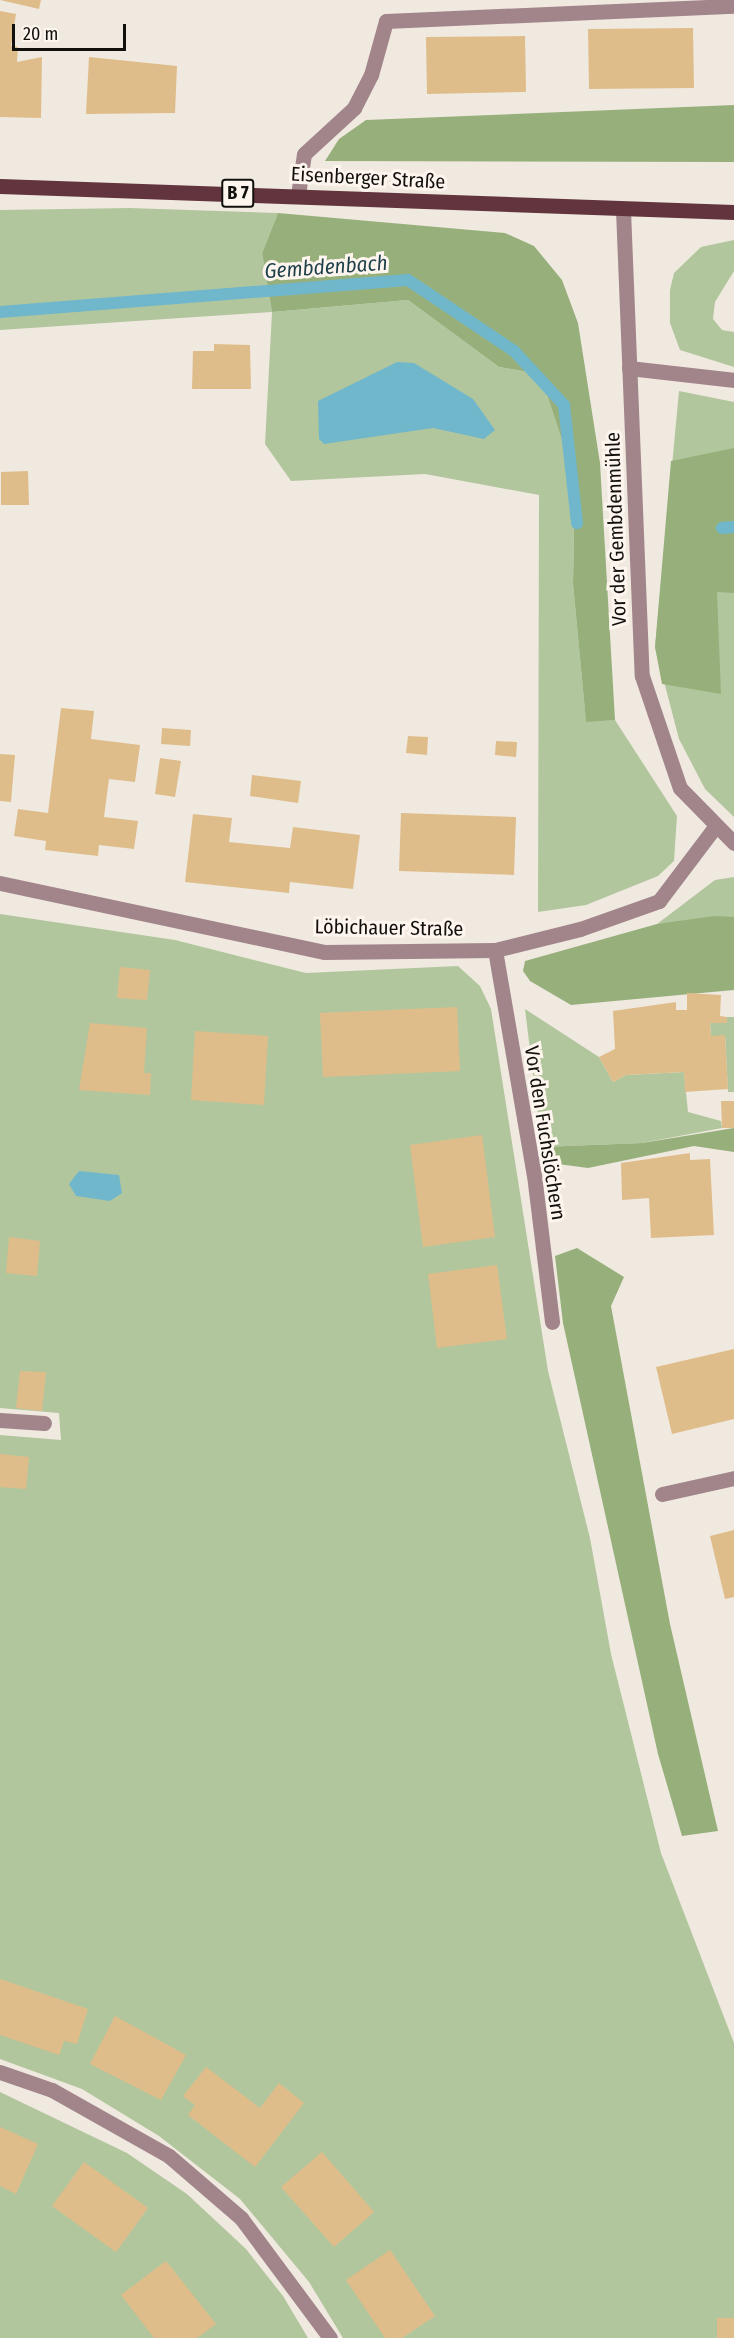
<!DOCTYPE html>
<html>
<head>
<meta charset="utf-8">
<style>
	body { margin:0 }
	#map { position:relative; width:734px; height:2338px; overflow:hidden; background:#f0e9e0; font-family:"Fira Sans Condensed",sans-serif }
	div>[style] { position:absolute }
	.green>* { inset:0; background:#b2c69d }
	.forest>* { inset:0; background:#97b07b }
	.water>* { inset:0; background:#70b7cc }
	.stream>* { height:12px; margin:-6px; padding:0 6px; transform-origin:6px; border-radius:6px; background:#70b7cc }
	.building>* { inset:0; background:#dfbd8a }
	.minor>* { height:15px; margin:-7.5px; padding:0 7.5px; transform-origin:7.5px; border-radius:7.5px; background:#a2858a }
	.primary>* { height:15px; margin:-7.5px; padding:0 7.5px; transform-origin:7.5px; border-radius:7.5px; background:#62343d }
	span { translate:-50% -50%; white-space:nowrap; text-align:center; line-height:1.15; -webkit-text-stroke:6px #fef6ee; paint-order:stroke }
	.shield-label span { padding:2px 4px; background:#fef6ee; border:2px solid; border-radius:4px; -webkit-text-stroke-width:0 }
	.shield-label { font-size:18px; color:#12100d; font-weight:700 }
	.street-label { font-size:20px; color:#12100d }
	.water-label { font-size:21px; color:#1d3f49; font-style:italic }
	.scale { position:absolute; left:12px; top:24px; width:114px; height:27px; box-sizing:border-box; border:3px solid #12100d; border-top:0; padding-left:8px; font-size:18px; line-height:21px; white-space:nowrap; color:#12100d; -webkit-text-stroke:4px #fef6ee; paint-order:stroke }
</style>
</head>
<body>
<div id="map">
	<div class="green">
		<i style="clip-path:polygon(130px 208px,278px 213px,262px 253px,272px 312px,408px 300px,499px 367px,540px 374px,575px 479px,573px 584px,586px 721px,615px 720px,677px 816px,674px 861px,658px 876px,586px 905px,538px 912px,539px 495px,425px 474px,291px 481px,265px 444px,272px 312px,0 330px,0 210px)"></i>
		<i style="clip-path:polygon(734px 240px,734px 271px,715px 302px,713px 319px,722px 330px,734px 332px,734px 367px,680px 350px,670px 323px,670px 290px,674px 273px,701px 247px)"></i>
		<i style="clip-path:polygon(679px 391px,734px 402px,734px 817px,705px 789px,679px 739px,655px 647px)"></i>
		<i style="clip-path:polygon(734px 877px,734px 917px,657px 924px,715px 880px)"></i>
		<i style="clip-path:polygon(0 914px,175px 940px,306px 973px,458px 966px,480px 986px,491px 1009px,548px 1371px,590px 1538px,611px 1654px,661px 1853px,734px 2043px,734px 2338px,343px 2338px,309px 2282px,240px 2199px,159px 2136px,82px 2089px,0 2059px,0 1435px,61px 1440px,59px 1413px,0 1408px)"></i>
		<i style="clip-path:polygon(525px 1009px,599px 1057px,613px 1082px,626px 1075px,684px 1072px,688px 1112px,721px 1121px,722px 1128px,642px 1143px,542px 1147px)"></i>
		<i style="clip-path:polygon(727px 1017px,734px 1017px,734px 1092px,728px 1092px,725px 1036px,711px 1036px,710px 1023px,727px 1023px)"></i>
		<i style="clip-path:polygon(0 2092px,127px 2153px,187px 2194px,246px 2249px,283px 2296px,308px 2338px,0 2338px)"></i>
	</div>
	<div class="forest">
		<i style="clip-path:polygon(734px 105px,734px 162px,325px 161px,339px 139px,366px 120px)"></i>
		<i style="clip-path:polygon(278px 213px,505px 233px,534px 246px,562px 280px,578px 323px,600px 463px,615px 720px,586px 722px,573px 584px,575px 479px,540px 374px,499px 367px,408px 300px,272px 312px,262px 253px)"></i>
		<i style="clip-path:polygon(734px 448px,734px 593px,717px 592px,721px 694px,662px 684px,655px 647px,671px 461px)"></i>
		<i style="clip-path:polygon(714px 916px,734px 917px,734px 990px,571px 1005px,530px 981px,523px 971px,525px 961px,657px 924px)"></i>
		<i style="clip-path:polygon(734px 1128px,734px 1152px,694px 1146px,588px 1168px,543px 1162px,542px 1147px,642px 1143px)"></i>
		<i style="clip-path:polygon(577px 1248px,624px 1277px,611px 1306px,670px 1624px,718px 1831px,682px 1836px,658px 1754px,563px 1323px,555px 1256px)"></i>
	</div>
	<div class="water">
		<i style="clip-path:polygon(397px 362px,414px 363px,473px 399px,495px 430px,484px 439px,433px 428px,324px 444px,319px 439px,318px 401px)"></i>
		<i style="clip-path:polygon(79px 1171px,119px 1175px,122px 1193px,110px 1201px,76px 1196px,69px 1184px)"></i>
	</div>
	<div class="stream">
		<i style="left:0;top:312px;width:409px;rotate:-4.5deg"></i>
		<i style="left:408px;top:280px;width:128px;rotate:33.8deg"></i>
		<i style="left:514px;top:351px;width:74px;rotate:47.2deg"></i>
		<i style="left:564px;top:405px;width:119px;rotate:83.7deg"></i>
		<i style="left:722px;top:528px;width:12px;rotate:-5deg"></i>
	</div>
	<div class="building">
		<i style="clip-path:polygon(0 0,41px 0,39px 9px)"></i>
		<i style="clip-path:polygon(0 11px,16px 14px,11px 46px,18px 47px,17px 62px,42px 57px,41px 118px,0 117px)"></i>
		<i style="clip-path:polygon(693px 28px,694px 88px,589px 89px,588px 29px)"></i>
		<i style="clip-path:polygon(525px 36px,526px 92px,427px 94px,426px 37px)"></i>
		<i style="clip-path:polygon(89px 57px,177px 66px,175px 113px,86px 114px)"></i>
		<i style="clip-path:polygon(214px 344px,250px 345px,251px 389px,192px 389px,193px 351px,214px 351px)"></i>
		<i style="clip-path:polygon(28px 471px,29px 505px,1px 505px,1px 472px)"></i>
		<i style="clip-path:polygon(61px 708px,94px 711px,91px 739px,140px 745px,135px 782px,109px 779px,104px 817px,138px 821px,134px 849px,99px 845px,98px 856px,45px 850px,46px 841px,14px 836px,18px 809px,48px 813px)"></i>
		<i style="clip-path:polygon(162px 728px,191px 730px,190px 746px,161px 744px)"></i>
		<i style="clip-path:polygon(408px 736px,428px 737px,427px 755px,406px 753px)"></i>
		<i style="clip-path:polygon(496px 741px,517px 742px,516px 757px,495px 755px)"></i>
		<i style="clip-path:polygon(0 754px,15px 755px,11px 802px,0 801px)"></i>
		<i style="clip-path:polygon(160px 758px,181px 761px,175px 797px,155px 794px)"></i>
		<i style="clip-path:polygon(252px 775px,301px 781px,298px 803px,250px 796px)"></i>
		<i style="clip-path:polygon(401px 813px,516px 817px,514px 875px,399px 871px)"></i>
		<i style="clip-path:polygon(193px 814px,232px 818px,229px 842px,290px 848px,293px 827px,360px 835px,353px 889px,290px 882px,289px 893px,185px 882px)"></i>
		<i style="clip-path:polygon(120px 967px,150px 970px,147px 1000px,117px 998px)"></i>
		<i style="clip-path:polygon(687px 993px,721px 995px,720px 1016px,727px 1017px,727px 1023px,710px 1023px,711px 1036px,725px 1035px,728px 1089px,685px 1092px,684px 1072px,626px 1075px,613px 1082px,599px 1057px,615px 1049px,613px 1011px,676px 1002px,676px 1010px,687px 1010px)"></i>
		<i style="clip-path:polygon(457px 1007px,460px 1071px,323px 1077px,320px 1013px)"></i>
		<i style="clip-path:polygon(90px 1023px,147px 1028px,144px 1073px,151px 1073px,150px 1095px,79px 1090px)"></i>
		<i style="clip-path:polygon(195px 1031px,268px 1036px,264px 1105px,191px 1100px)"></i>
		<i style="clip-path:polygon(721px 1101px,734px 1101px,734px 1128px,722px 1128px)"></i>
		<i style="clip-path:polygon(482px 1135px,495px 1237px,423px 1247px,410px 1145px)"></i>
		<i style="clip-path:polygon(690px 1153px,690px 1160px,710px 1159px,714px 1235px,651px 1238px,649px 1198px,622px 1200px,621px 1163px)"></i>
		<i style="clip-path:polygon(9px 1237px,40px 1241px,37px 1276px,6px 1273px)"></i>
		<i style="clip-path:polygon(497px 1265px,507px 1339px,437px 1348px,428px 1274px)"></i>
		<i style="clip-path:polygon(734px 1349px,734px 1419px,672px 1434px,656px 1367px)"></i>
		<i style="clip-path:polygon(20px 1371px,46px 1372px,42px 1411px,16px 1408px)"></i>
		<i style="clip-path:polygon(0 1454px,29px 1457px,26px 1489px,0 1487px)"></i>
		<i style="clip-path:polygon(734px 1530px,734px 1597px,725px 1599px,710px 1536px)"></i>
		<i style="clip-path:polygon(0 1979px,88px 2009px,77px 2044px,64px 2041px,59px 2055px,0 2035px)"></i>
		<i style="clip-path:polygon(115px 2016px,186px 2055px,161px 2100px,90px 2064px)"></i>
		<i style="clip-path:polygon(206px 2067px,260px 2108px,279px 2083px,304px 2103px,255px 2167px,188px 2115px,195px 2105px,183px 2096px)"></i>
		<i style="clip-path:polygon(0 2127px,38px 2144px,16px 2194px,0 2186px)"></i>
		<i style="clip-path:polygon(322px 2152px,374px 2212px,334px 2247px,281px 2187px)"></i>
		<i style="clip-path:polygon(84px 2162px,148px 2208px,116px 2252px,52px 2206px)"></i>
		<i style="clip-path:polygon(390px 2250px,435px 2316px,402px 2338px,385px 2338px,346px 2280px)"></i>
		<i style="clip-path:polygon(166px 2261px,216px 2324px,197px 2338px,154px 2338px,121px 2295px)"></i>
		<i style="clip-path:polygon(717px 2318px,734px 2318px,734px 2338px,717px 2338px)"></i>
	</div>
	<div class="minor">
		<i style="left:298px;top:195px;width:41px;rotate:-81.7deg"></i>
		<i style="left:304px;top:154px;width:68px;rotate:-42.6deg"></i>
		<i style="left:354px;top:108px;width:37px;rotate:-63deg"></i>
		<i style="left:371px;top:75px;width:56px;rotate:-74.5deg"></i>
		<i style="left:386px;top:21px;width:348px;rotate:-2.5deg"></i>
		<i style="left:623px;top:210px;width:466px;rotate:87.7deg"></i>
		<i style="left:642px;top:676px;width:118px;rotate:71.3deg"></i>
		<i style="left:680px;top:788px;width:77px;rotate:45.5deg"></i>
		<i style="left:629px;top:368px;width:106px;rotate:6.5deg"></i>
		<i style="left:0;top:883px;width:331px;rotate:12deg"></i>
		<i style="left:324px;top:952px;width:171px;rotate:-0.7deg"></i>
		<i style="left:495px;top:950px;width:88px;rotate:-13.9deg"></i>
		<i style="left:580px;top:929px;width:84px;rotate:-19.5deg"></i>
		<i style="left:659px;top:901px;width:93px;rotate:-52.9deg"></i>
		<i style="left:495px;top:950px;width:228px;rotate:80.2deg"></i>
		<i style="left:534px;top:1175px;width:148px;rotate:83deg"></i>
		<i style="left:0;top:1420px;width:44px;rotate:3.9deg"></i>
		<i style="left:662px;top:1494px;width:74px;rotate:-12.5deg"></i>
		<i style="left:0;top:2072px;width:55px;rotate:19.1deg"></i>
		<i style="left:52px;top:2090px;width:134px;rotate:29.4deg"></i>
		<i style="left:169px;top:2156px;width:95px;rotate:40.7deg"></i>
		<i style="left:241px;top:2218px;width:149px;rotate:53.4deg"></i>
	</div>
	<div class="primary">
		<i style="left:0;top:186px;width:734px;rotate:2.03deg"></i>
	</div>
	<div class="shield-label">
		<span style="left:238px;top:193px">B 7</span>
	</div>
	<div class="street-label">
		<span style="left:368px;top:178px;rotate:3deg">Eisenberger Straße</span>
		<span style="left:616px;top:529px;rotate:-92deg">Vor der Gembdenmühle</span>
		<span style="left:389px;top:928px;rotate:1deg">Löbichauer Straße</span>
		<span style="left:545px;top:1133px;rotate:81deg">Vor den Fuchslöchern</span>
	</div>
	<div class="water-label">
		<span style="left:326px;top:267px;rotate:-4deg">Gembdenbach</span>
	</div>
	<div class="scale">20 m</div>
</div>
</body>
</html>
